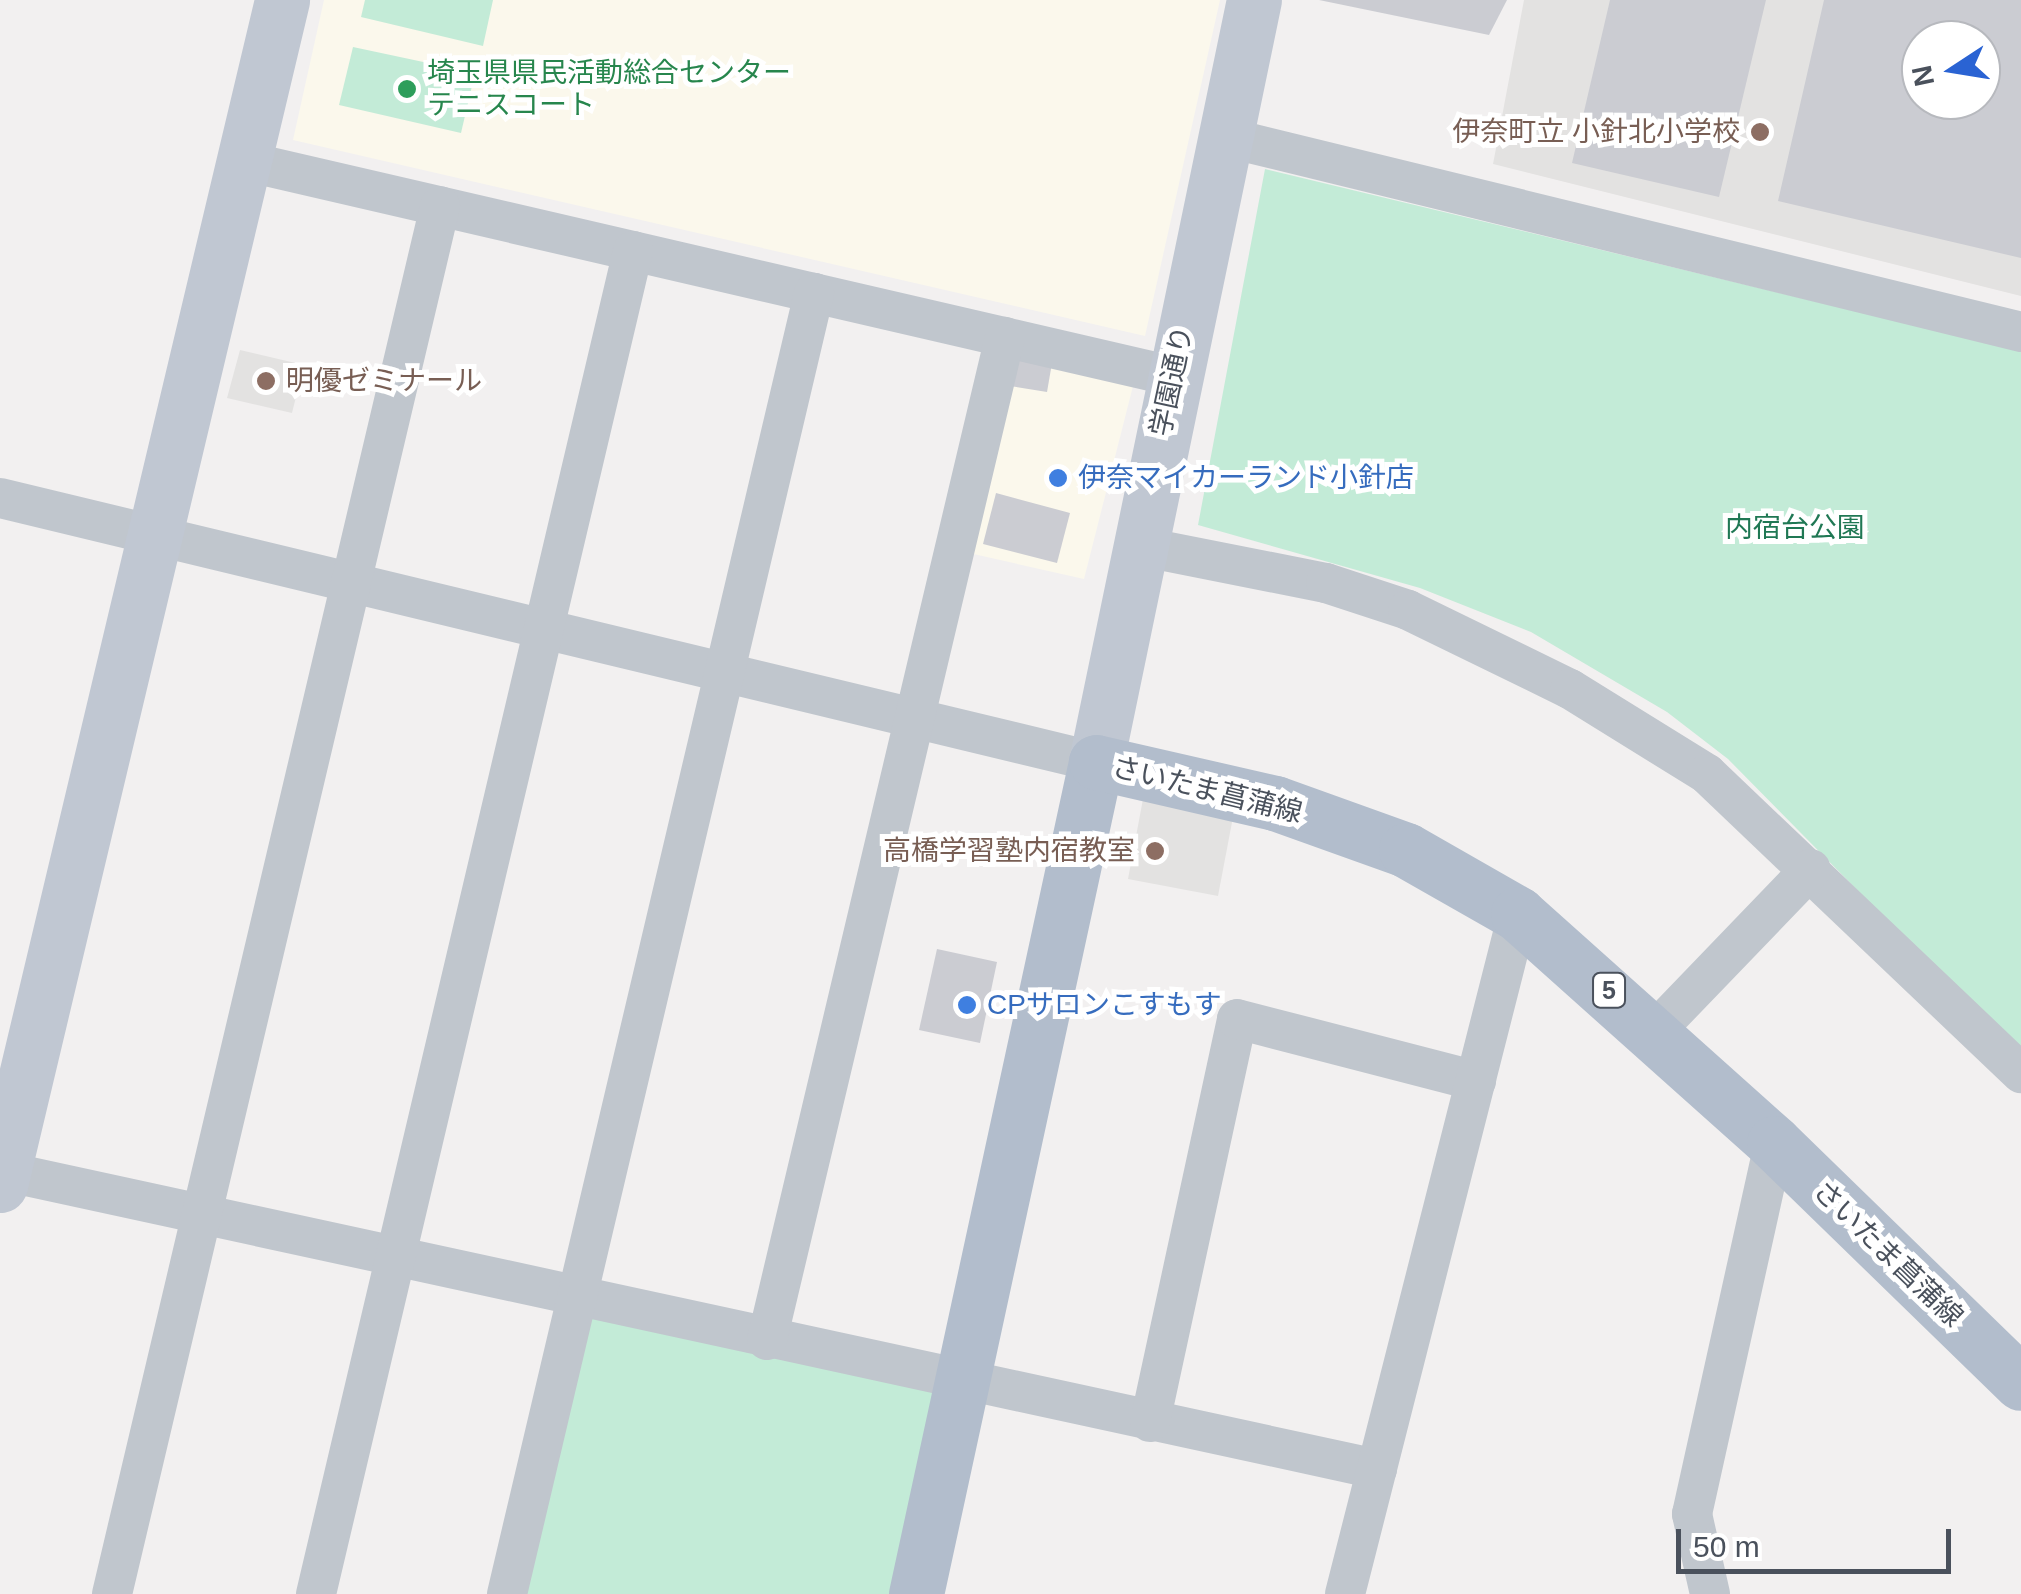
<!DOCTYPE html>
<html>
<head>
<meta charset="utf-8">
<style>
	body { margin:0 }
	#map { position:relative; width:2021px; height:1594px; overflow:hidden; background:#f2f0f0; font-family:Arial,"Noto Sans JP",sans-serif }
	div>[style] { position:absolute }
	.commercial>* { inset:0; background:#fbf8ec }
	.education>* { inset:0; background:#e3e2e1 }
	.green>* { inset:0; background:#c3ebd7 }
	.building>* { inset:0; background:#cbccd2 }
	.street>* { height:40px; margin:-20px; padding:0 20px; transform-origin:20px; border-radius:20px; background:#c0c6cd }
	.secondary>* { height:55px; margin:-27.5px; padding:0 27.5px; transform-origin:27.5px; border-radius:27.5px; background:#c0c7d2 }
	.primary>* { height:55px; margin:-27.5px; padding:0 27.5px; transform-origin:27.5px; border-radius:27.5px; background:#b2bdcc }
	.dots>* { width:28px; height:28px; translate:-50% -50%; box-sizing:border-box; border:5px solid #fff; border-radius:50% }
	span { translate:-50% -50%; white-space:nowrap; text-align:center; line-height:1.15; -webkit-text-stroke:10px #fff; paint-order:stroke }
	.shield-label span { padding:2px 8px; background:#fff; border:2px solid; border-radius:8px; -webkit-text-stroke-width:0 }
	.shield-label { font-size:25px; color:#4a515c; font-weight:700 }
	.leisure-label { font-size:28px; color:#27864d }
	.left { translate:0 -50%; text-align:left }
	.education-label { font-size:28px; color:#785e54 }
	.right { translate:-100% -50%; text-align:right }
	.street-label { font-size:28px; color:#4a515c }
	.shop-label { font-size:28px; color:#366cbe }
	.park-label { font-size:28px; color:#207854 }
	.north { position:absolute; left:1901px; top:20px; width:100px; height:100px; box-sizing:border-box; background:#fff; border:2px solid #b7b9be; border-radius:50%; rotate:258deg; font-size:28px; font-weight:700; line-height:40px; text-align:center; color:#4a515c }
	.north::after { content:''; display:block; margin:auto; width:35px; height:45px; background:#2a63d3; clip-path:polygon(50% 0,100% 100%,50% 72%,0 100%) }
	.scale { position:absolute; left:1676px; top:1529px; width:275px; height:45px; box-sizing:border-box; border:5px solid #4a515c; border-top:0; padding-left:12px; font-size:30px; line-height:35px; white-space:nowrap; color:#4a515c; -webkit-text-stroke:8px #fff; paint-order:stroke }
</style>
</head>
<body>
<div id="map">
	<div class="commercial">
		<i style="clip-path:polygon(324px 0,1220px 0,1145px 336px,293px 140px)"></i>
		<i style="clip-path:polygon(1012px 351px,1134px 382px,1084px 579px,969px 553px)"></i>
	</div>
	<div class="education">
		<i style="clip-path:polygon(evenodd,1524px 0,2021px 0,2021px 296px,1493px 164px,1524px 0,1921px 40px,1981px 40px,1981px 100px,1921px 100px,1921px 40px)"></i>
		<i style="clip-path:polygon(240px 350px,304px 365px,292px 413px,227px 398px)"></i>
		<i style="clip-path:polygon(1143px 799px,1233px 817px,1218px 896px,1128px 879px)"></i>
	</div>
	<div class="green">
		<i style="clip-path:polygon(365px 0,493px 0,483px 46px,361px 17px)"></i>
		<i style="clip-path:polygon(353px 47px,475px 73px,461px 133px,339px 105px)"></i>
		<i style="clip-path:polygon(1265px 169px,2021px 351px,2021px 1056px,1728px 759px,1667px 712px,1531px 632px,1420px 588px,1198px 525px)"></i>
		<i style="clip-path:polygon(577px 1298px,965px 1383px,916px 1594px,507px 1594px)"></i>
	</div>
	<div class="building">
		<i style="clip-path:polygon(1319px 0,1507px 0,1489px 35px)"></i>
		<i style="clip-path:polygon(1610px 0,1766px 0,1719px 197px,1572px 163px)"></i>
		<i style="clip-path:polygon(evenodd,1824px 0,2021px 0,2021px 258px,1778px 201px,1824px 0,1921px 40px,1981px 40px,1981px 100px,1921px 100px,1921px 40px)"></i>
		<i style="clip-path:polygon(1015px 356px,1052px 363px,1047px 392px,1010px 386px)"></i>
		<i style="clip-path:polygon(996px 493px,1070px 513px,1057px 563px,983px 544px)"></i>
		<i style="clip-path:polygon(937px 949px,997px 962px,980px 1043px,919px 1030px)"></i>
	</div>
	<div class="street">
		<i style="left:1225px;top:137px;width:820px;rotate:13.76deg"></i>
		<i style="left:240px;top:160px;width:957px;rotate:13.05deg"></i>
		<i style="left:0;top:498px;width:1127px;rotate:13.54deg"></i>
		<i style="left:1139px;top:546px;width:191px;rotate:11.2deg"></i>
		<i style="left:1326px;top:583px;width:86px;rotate:18.2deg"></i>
		<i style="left:1408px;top:610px;width:180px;rotate:26deg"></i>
		<i style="left:1570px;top:689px;width:161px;rotate:31.8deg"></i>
		<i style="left:1707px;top:774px;width:434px;rotate:43.6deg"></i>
		<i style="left:1654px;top:1032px;width:226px;rotate:-46.1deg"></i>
		<i style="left:3px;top:1171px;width:1406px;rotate:12.24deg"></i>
		<i style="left:767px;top:1340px;width:1031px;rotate:-76.65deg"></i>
		<i style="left:1150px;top:1422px;width:412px;rotate:-77.8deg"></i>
		<i style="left:1237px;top:1019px;width:247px;rotate:14.5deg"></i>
		<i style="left:112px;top:1594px;width:1426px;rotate:-76.7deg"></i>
		<i style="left:316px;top:1594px;width:1380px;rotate:-76.72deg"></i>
		<i style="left:507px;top:1594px;width:1337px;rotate:-76.72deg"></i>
		<i style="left:1345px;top:1594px;width:702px;rotate:-75.73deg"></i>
		<i style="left:1710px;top:1594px;width:82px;rotate:-102.7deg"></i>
		<i style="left:1692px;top:1514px;width:380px;rotate:-77.5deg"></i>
	</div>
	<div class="secondary">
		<i style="left:1096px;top:762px;width:778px;rotate:-78.29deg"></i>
		<i style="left:0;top:1185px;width:1218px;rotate:-76.61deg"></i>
	</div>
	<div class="primary">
		<i style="left:916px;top:1594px;width:851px;rotate:-77.79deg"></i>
		<i style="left:1096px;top:762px;width:184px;rotate:12.9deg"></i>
		<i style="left:1275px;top:803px;width:139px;rotate:19.7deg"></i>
		<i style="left:1406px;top:850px;width:129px;rotate:29.7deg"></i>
		<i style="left:1518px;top:914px;width:343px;rotate:41.8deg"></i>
		<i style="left:1774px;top:1143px;width:344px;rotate:44.2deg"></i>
	</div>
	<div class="dots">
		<i style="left:407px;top:89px;background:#2e9e5b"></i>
		<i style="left:1760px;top:132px;background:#8d6e63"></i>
		<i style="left:266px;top:381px;background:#8d6e63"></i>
		<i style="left:1058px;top:478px;background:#3f7fe0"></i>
		<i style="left:1155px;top:851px;background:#8d6e63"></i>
		<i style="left:967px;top:1005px;background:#3f7fe0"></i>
	</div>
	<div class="shield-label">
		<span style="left:1609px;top:990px">5</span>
	</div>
	<div class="leisure-label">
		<span class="left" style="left:427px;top:89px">埼玉県県民活動総合センター<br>テニスコート</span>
	</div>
	<div class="education-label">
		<span class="right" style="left:1740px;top:132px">伊奈町立 小針北小学校</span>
		<span class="left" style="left:286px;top:381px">明優ゼミナール</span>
		<span class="right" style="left:1135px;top:851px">高橋学習塾内宿教室</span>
	</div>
	<div class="street-label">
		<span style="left:1172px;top:381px;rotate:-78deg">学園通り</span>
		<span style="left:1207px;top:790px;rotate:14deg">さいたま菖蒲線</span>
		<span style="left:1888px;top:1254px;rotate:44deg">さいたま菖蒲線</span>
	</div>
	<div class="shop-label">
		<span class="left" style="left:1078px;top:478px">伊奈マイカーランド小針店</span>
		<span class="left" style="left:987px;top:1005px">CPサロンこすもす</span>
	</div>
	<div class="park-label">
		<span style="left:1795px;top:528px">内宿台公園</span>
	</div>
	<div class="north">N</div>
	<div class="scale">50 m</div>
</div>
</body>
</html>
